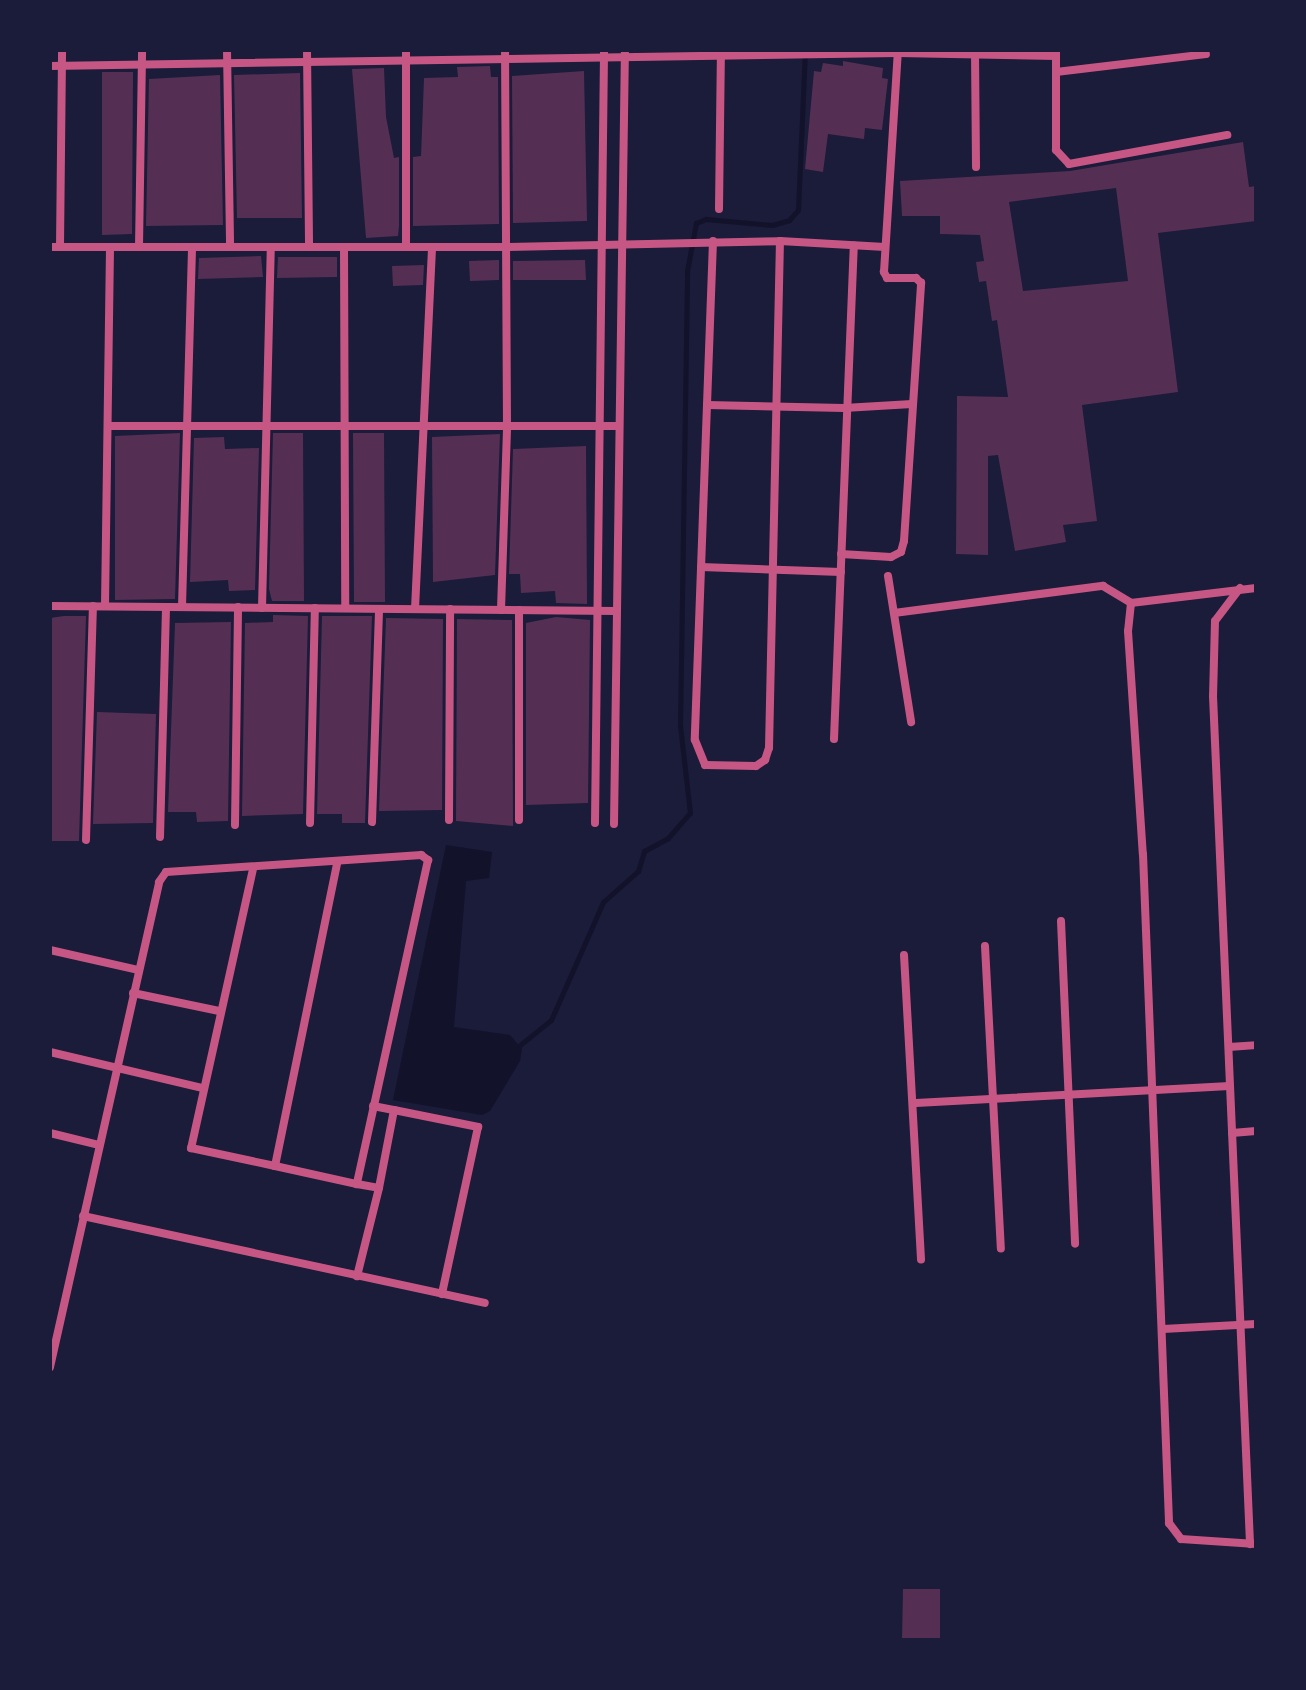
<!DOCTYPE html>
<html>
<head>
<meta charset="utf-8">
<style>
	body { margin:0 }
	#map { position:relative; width:1306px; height:1690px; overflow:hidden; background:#1b1b3a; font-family:Overpass,sans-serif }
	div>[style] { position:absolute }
	.water>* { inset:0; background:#12122b }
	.stream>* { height:5px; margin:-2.5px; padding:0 2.5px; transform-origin:2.5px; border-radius:2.5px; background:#12122b }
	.building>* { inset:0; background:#542f53 }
	.minor>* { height:8px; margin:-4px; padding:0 4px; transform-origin:4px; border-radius:4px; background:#c65784 }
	span { translate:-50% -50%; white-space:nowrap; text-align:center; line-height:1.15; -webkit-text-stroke:6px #1b1b3a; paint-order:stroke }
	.frame { position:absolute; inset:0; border:52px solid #1b1b3a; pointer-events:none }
</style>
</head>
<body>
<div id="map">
	<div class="water">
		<i style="clip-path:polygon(446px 845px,492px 852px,489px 878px,466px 881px,454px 1027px,510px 1035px,522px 1049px,520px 1061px,490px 1111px,482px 1115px,393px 1100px)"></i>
	</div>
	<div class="stream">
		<i style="left:520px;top:1045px;width:40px;rotate:-39deg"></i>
		<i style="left:551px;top:1020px;width:129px;rotate:-66.2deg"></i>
		<i style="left:603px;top:902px;width:47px;rotate:-41.5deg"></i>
		<i style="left:638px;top:871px;width:21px;rotate:-73deg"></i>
		<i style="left:644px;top:851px;width:27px;rotate:-28deg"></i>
		<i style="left:668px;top:838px;width:33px;rotate:-49deg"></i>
		<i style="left:690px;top:813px;width:89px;rotate:-96.5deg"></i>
		<i style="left:680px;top:725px;width:454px;rotate:-89.1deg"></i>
		<i style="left:687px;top:271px;width:49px;rotate:-79.4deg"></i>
		<i style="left:696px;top:223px;width:11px;rotate:-22deg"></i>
		<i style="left:706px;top:219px;width:66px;rotate:5.2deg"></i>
		<i style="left:772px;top:225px;width:18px;rotate:-16deg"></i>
		<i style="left:789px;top:220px;width:13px;rotate:-48deg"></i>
		<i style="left:798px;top:210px;width:160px;rotate:-87.5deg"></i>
	</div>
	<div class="building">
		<i style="clip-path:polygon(843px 61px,883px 68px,882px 78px,888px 79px,882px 130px,865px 128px,864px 139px,828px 134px,823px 172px,805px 169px,814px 71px,821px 72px,823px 63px,843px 66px)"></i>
		<i style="clip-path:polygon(490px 66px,491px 77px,498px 77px,499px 224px,413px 226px,413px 157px,421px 156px,424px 78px,458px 77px,457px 67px)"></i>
		<i style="clip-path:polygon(384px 68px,386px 117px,394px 158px,399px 157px,399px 226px,398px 236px,366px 238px,352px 69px)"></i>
		<i style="clip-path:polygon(584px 71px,587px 221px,513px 223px,512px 76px)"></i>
		<i style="clip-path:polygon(102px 72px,133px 72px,132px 234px,102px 235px)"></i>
		<i style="clip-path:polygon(300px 73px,302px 218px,237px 218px,234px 75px)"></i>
		<i style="clip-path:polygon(220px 75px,223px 225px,146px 226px,149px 79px)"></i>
		<i style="clip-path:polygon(evenodd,1243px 142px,1249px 187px,1256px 186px,1256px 221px,1158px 233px,1178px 392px,1082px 405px,1097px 521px,1063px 525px,1066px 542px,1015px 551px,998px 455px,988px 456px,988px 555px,956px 554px,957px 396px,1008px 397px,997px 320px,992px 321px,986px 281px,979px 282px,976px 262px,984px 261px,980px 235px,940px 234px,940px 216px,902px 216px,900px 181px,1070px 171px,1243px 142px,1116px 188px,1128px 281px,1023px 291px,1009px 202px,1116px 188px)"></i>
		<i style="clip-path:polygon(278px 257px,337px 257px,337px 277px,277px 278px)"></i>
		<i style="clip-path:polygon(199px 258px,261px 256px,263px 277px,198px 279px)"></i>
		<i style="clip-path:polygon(499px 260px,499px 280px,470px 281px,469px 261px)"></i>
		<i style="clip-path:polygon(585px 260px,586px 280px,513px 280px,513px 261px)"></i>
		<i style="clip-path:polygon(424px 265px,423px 285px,393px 286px,392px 266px)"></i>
		<i style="clip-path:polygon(180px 433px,175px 599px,115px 600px,115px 436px)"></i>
		<i style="clip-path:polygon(273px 433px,303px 433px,304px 601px,272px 601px,269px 589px)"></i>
		<i style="clip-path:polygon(353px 433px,384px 433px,385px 602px,354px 602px)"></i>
		<i style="clip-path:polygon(500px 434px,495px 575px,433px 582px,432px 437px)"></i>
		<i style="clip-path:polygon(224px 437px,225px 449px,259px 448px,255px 590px,229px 591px,228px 580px,190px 582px,194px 438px)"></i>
		<i style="clip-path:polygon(586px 446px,587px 604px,556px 603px,555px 591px,521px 593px,520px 574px,509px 574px,513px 449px)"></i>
		<i style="clip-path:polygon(273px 615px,308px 616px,303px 814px,242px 816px,245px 623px,273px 622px)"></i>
		<i style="clip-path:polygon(64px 616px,86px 616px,79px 841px,50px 841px,50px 618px)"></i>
		<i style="clip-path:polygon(322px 616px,372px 616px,365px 823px,342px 823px,342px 814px,317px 814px)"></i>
		<i style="clip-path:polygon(556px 617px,590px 620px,588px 803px,526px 805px,526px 623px)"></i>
		<i style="clip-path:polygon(386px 618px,443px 619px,442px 810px,379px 811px)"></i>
		<i style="clip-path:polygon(457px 619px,512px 620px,513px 826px,456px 821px)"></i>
		<i style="clip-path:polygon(231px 622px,228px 821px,197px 822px,196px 812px,168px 812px,175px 623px)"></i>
		<i style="clip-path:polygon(97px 712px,156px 714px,153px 823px,93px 824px)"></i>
		<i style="clip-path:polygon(903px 1589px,940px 1589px,940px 1640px,902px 1640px)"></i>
	</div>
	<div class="minor">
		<i style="left:227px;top:50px;width:197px;rotate:89.1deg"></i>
		<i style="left:307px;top:50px;width:196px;rotate:89.4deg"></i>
		<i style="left:1056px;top:50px;width:100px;rotate:90deg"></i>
		<i style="left:1056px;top:150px;width:19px;rotate:47deg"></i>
		<i style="left:1069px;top:164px;width:161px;rotate:-10.4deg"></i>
		<i style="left:975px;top:52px;width:115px;rotate:89.5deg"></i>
		<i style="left:50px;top:66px;width:848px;rotate:-0.88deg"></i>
		<i style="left:898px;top:53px;width:158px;rotate:1.1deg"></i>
		<i style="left:1056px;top:72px;width:151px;rotate:-6.8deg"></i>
		<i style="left:719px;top:209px;width:159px;rotate:-89.3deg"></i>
		<i style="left:713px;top:241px;width:499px;rotate:92.1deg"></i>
		<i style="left:695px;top:740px;width:27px;rotate:68deg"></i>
		<i style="left:705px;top:765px;width:51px;rotate:1.1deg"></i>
		<i style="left:756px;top:766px;width:11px;rotate:-34deg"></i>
		<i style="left:765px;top:760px;width:13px;rotate:-72deg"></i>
		<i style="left:769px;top:748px;width:507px;rotate:-88.76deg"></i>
		<i style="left:50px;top:247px;width:455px"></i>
		<i style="left:505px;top:247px;width:275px;rotate:-1.2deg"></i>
		<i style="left:780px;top:241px;width:105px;rotate:3.3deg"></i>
		<i style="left:60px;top:247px;width:197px;rotate:-89.4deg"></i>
		<i style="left:139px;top:247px;width:197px;rotate:-89.1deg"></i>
		<i style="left:344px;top:247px;width:361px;rotate:89.8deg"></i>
		<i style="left:406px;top:247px;width:197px;rotate:-90deg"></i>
		<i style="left:707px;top:405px;width:137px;rotate:1.3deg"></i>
		<i style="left:844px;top:408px;width:68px;rotate:-3.4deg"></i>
		<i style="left:111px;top:426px;width:506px"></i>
		<i style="left:841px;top:554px;width:50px;rotate:3.4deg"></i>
		<i style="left:891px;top:557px;width:11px;rotate:-27deg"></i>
		<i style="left:901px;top:552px;width:11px;rotate:-75deg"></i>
		<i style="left:904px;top:541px;width:259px;rotate:-86.2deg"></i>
		<i style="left:921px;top:283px;width:7px;rotate:-135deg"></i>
		<i style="left:916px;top:278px;width:29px;rotate:180deg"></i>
		<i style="left:887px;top:278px;width:7px;rotate:-117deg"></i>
		<i style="left:884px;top:272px;width:222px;rotate:-86.4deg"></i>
		<i style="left:701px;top:567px;width:140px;rotate:2deg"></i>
		<i style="left:888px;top:576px;width:148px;rotate:81deg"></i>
		<i style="left:1240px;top:588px;width:41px;rotate:127.1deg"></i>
		<i style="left:1215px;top:621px;width:75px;rotate:91.5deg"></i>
		<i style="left:1213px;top:696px;width:849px;rotate:87.5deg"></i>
		<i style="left:1256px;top:588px;width:126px;rotate:173.2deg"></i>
		<i style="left:1131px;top:603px;width:28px;rotate:96deg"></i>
		<i style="left:1128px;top:631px;width:224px;rotate:86.2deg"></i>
		<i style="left:1143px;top:854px;width:670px;rotate:87.77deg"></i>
		<i style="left:1169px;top:1523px;width:20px;rotate:53deg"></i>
		<i style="left:1181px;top:1539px;width:75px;rotate:3.8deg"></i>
		<i style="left:50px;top:606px;width:566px;rotate:0.51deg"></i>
		<i style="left:105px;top:606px;width:359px;rotate:-89.2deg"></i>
		<i style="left:182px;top:607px;width:360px;rotate:-88.4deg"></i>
		<i style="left:262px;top:608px;width:361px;rotate:-88.6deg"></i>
		<i style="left:415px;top:609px;width:362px;rotate:-87.3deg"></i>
		<i style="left:501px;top:610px;width:184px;rotate:-88.1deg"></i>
		<i style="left:507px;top:426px;width:376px;rotate:-90.3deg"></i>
		<i style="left:894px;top:613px;width:211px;rotate:-7.4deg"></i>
		<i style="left:1103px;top:586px;width:33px;rotate:31deg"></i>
		<i style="left:834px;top:739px;width:494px;rotate:-87.7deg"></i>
		<i style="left:449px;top:820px;width:211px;rotate:-89.7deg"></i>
		<i style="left:519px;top:820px;width:210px;rotate:-90deg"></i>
		<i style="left:372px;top:822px;width:213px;rotate:-88.1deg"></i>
		<i style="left:310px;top:823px;width:215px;rotate:-88.7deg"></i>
		<i style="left:595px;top:823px;width:773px;rotate:-89.33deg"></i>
		<i style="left:614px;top:824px;width:774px;rotate:-89.19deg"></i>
		<i style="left:235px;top:825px;width:218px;rotate:-89.2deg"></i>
		<i style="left:160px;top:837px;width:230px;rotate:-88.5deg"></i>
		<i style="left:86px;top:840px;width:234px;rotate:-88.3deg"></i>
		<i style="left:253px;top:869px;width:286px;rotate:102.5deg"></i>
		<i style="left:191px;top:1148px;width:86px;rotate:12.1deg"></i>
		<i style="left:275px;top:1166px;width:309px;rotate:-78.4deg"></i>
		<i style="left:1061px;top:921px;width:323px;rotate:87.5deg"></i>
		<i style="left:985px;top:946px;width:303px;rotate:87deg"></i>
		<i style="left:50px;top:950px;width:90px;rotate:12.8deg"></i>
		<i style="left:904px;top:955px;width:305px;rotate:86.8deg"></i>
		<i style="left:133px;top:993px;width:88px;rotate:11.8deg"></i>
		<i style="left:1229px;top:1047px;width:27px;rotate:-4deg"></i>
		<i style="left:50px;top:1052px;width:156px;rotate:13.3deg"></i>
		<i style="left:916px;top:1103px;width:314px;rotate:-3.1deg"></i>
		<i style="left:373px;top:1106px;width:21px;rotate:11deg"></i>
		<i style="left:394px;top:1110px;width:79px;rotate:100.9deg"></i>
		<i style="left:394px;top:1110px;width:86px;rotate:11.4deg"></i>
		<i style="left:478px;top:1127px;width:171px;rotate:102.2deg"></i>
		<i style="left:50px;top:1133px;width:50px;rotate:13.8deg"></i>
		<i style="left:1232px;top:1133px;width:24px;rotate:-5deg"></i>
		<i style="left:275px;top:1166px;width:84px;rotate:12.4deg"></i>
		<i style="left:83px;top:1216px;width:411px;rotate:12.2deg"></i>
		<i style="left:1163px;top:1329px;width:93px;rotate:-3.1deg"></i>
		<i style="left:50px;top:1367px;width:497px;rotate:-77.3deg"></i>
		<i style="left:159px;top:882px;width:12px;rotate:-55deg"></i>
		<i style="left:166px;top:872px;width:256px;rotate:-3.8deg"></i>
		<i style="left:421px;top:855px;width:9px;rotate:36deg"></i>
		<i style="left:428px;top:860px;width:332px;rotate:102.4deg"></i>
		<i style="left:357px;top:1184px;width:22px;rotate:10deg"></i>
		<i style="left:379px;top:1188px;width:91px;rotate:104deg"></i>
	</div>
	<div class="frame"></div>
</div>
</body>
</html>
